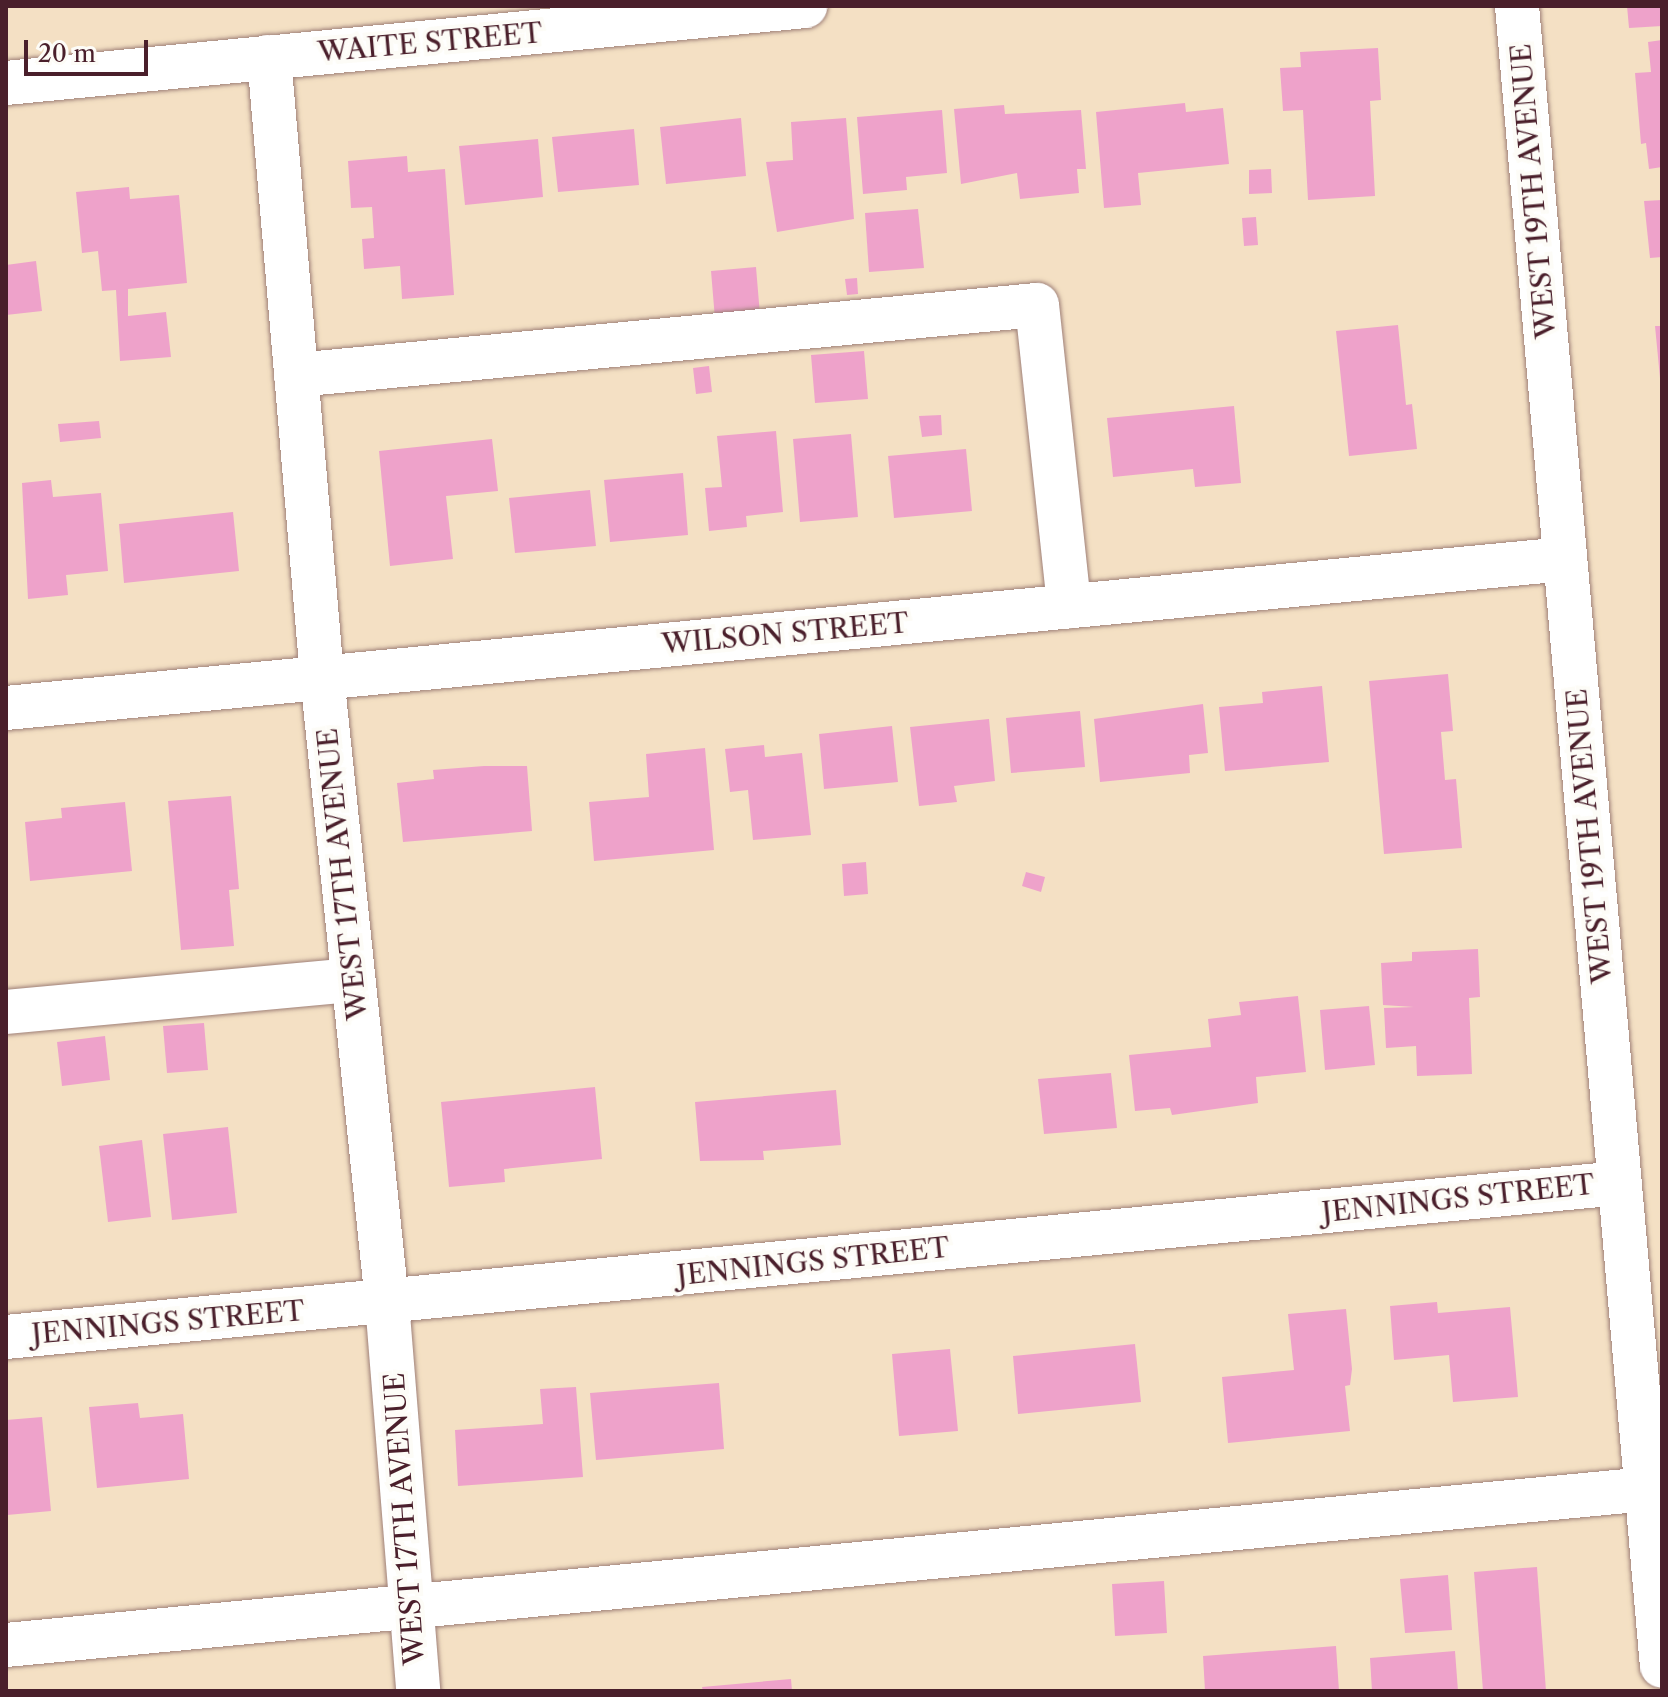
<!DOCTYPE html>
<html>
<head>
<meta charset="utf-8">
<style>
	body { margin:0 }
	#map { position:relative; width:1668px; height:1697px; overflow:hidden; background:#f4e0c4; font-family:"Libre Caslon Text",serif }
	div>[style] { position:absolute }
	.building>* { inset:0; background:#eea2ca }
	.roads { filter:drop-shadow(0 0 2px #9f8078) drop-shadow(0 0 2px #9f8078) }
	.minor>* { height:44px; margin:-22px; padding:0 22px; transform-origin:22px; border-radius:22px; background:#fff }
	span { translate:-50% -50%; white-space:nowrap; text-align:center; line-height:1.15; -webkit-text-stroke:8px #fdfcf7; paint-order:stroke }
	.street-label { font-size:28px; color:#4a1f2b }
	.frame { position:absolute; inset:0; border:8px solid #4a1f2b; pointer-events:none }
	.scale { position:absolute; left:24px; top:40px; width:124px; height:36px; box-sizing:border-box; border:4px solid #4a1f2b; border-top:0; padding-left:10px; font-size:24px; line-height:28px; white-space:nowrap; color:#4a1f2b; -webkit-text-stroke:6px #fdfcf7; paint-order:stroke }
</style>
</head>
<body>
<div id="map">
	<div class="building">
		<i style="clip-path:polygon(1627px 6px,1662px 6px,1662px 26px,1629px 28px)"></i>
		<i style="clip-path:polygon(1662px 40px,1662px 167px,1649px 169px,1646px 143px,1641px 144px,1635px 73px,1651px 72px,1648px 42px)"></i>
		<i style="clip-path:polygon(1378px 48px,1381px 100px,1370px 101px,1375px 196px,1308px 200px,1303px 110px,1283px 111px,1280px 68px,1301px 67px,1300px 52px)"></i>
		<i style="clip-path:polygon(1185px 103px,1186px 112px,1223px 108px,1229px 164px,1138px 173px,1141px 205px,1104px 208px,1096px 112px)"></i>
		<i style="clip-path:polygon(1004px 105px,1005px 114px,1081px 110px,1086px 169px,1077px 169px,1079px 193px,1020px 199px,1017px 173px,961px 184px,954px 109px)"></i>
		<i style="clip-path:polygon(942px 110px,947px 173px,906px 177px,907px 190px,863px 194px,857px 117px)"></i>
		<i style="clip-path:polygon(741px 118px,746px 176px,666px 184px,660px 127px)"></i>
		<i style="clip-path:polygon(846px 118px,854px 219px,777px 232px,766px 162px,793px 160px,791px 122px)"></i>
		<i style="clip-path:polygon(634px 129px,639px 185px,558px 192px,552px 137px)"></i>
		<i style="clip-path:polygon(538px 139px,543px 197px,465px 205px,459px 146px)"></i>
		<i style="clip-path:polygon(407px 156px,408px 172px,445px 169px,454px 295px,402px 299px,400px 266px,364px 269px,362px 239px,374px 238px,372px 207px,351px 208px,348px 161px)"></i>
		<i style="clip-path:polygon(1271px 169px,1272px 193px,1249px 194px,1249px 170px)"></i>
		<i style="clip-path:polygon(129px 187px,130px 199px,179px 195px,187px 283px,128px 289px,128px 316px,166px 312px,171px 357px,120px 361px,116px 290px,102px 291px,98px 251px,82px 253px,76px 192px)"></i>
		<i style="clip-path:polygon(1662px 200px,1662px 257px,1650px 258px,1644px 201px)"></i>
		<i style="clip-path:polygon(918px 209px,924px 268px,869px 272px,865px 213px)"></i>
		<i style="clip-path:polygon(1256px 217px,1258px 245px,1244px 246px,1242px 218px)"></i>
		<i style="clip-path:polygon(36px 261px,42px 311px,6px 315px,6px 265px)"></i>
		<i style="clip-path:polygon(756px 267px,760px 315px,715px 319px,711px 271px)"></i>
		<i style="clip-path:polygon(857px 278px,858px 294px,847px 295px,845px 279px)"></i>
		<i style="clip-path:polygon(1398px 325px,1406px 405px,1412px 404px,1417px 449px,1349px 456px,1336px 331px)"></i>
		<i style="clip-path:polygon(1655px 326px,1662px 326px,1662px 378px,1660px 378px)"></i>
		<i style="clip-path:polygon(864px 351px,868px 399px,815px 403px,811px 355px)"></i>
		<i style="clip-path:polygon(709px 366px,712px 392px,696px 394px,693px 368px)"></i>
		<i style="clip-path:polygon(1234px 406px,1241px 483px,1195px 487px,1193px 469px,1113px 477px,1107px 418px)"></i>
		<i style="clip-path:polygon(941px 415px,942px 435px,922px 437px,919px 416px)"></i>
		<i style="clip-path:polygon(99px 421px,101px 438px,60px 442px,58px 424px)"></i>
		<i style="clip-path:polygon(776px 431px,783px 512px,746px 516px,747px 527px,709px 531px,705px 488px,722px 487px,717px 436px)"></i>
		<i style="clip-path:polygon(851px 434px,858px 517px,800px 522px,793px 439px)"></i>
		<i style="clip-path:polygon(492px 439px,498px 491px,446px 496px,453px 559px,390px 566px,379px 451px)"></i>
		<i style="clip-path:polygon(966px 449px,972px 511px,894px 518px,888px 456px)"></i>
		<i style="clip-path:polygon(683px 473px,688px 535px,610px 542px,604px 480px)"></i>
		<i style="clip-path:polygon(51px 480px,53px 497px,101px 493px,108px 571px,66px 575px,68px 595px,28px 599px,22px 483px)"></i>
		<i style="clip-path:polygon(590px 490px,596px 546px,515px 553px,509px 498px)"></i>
		<i style="clip-path:polygon(233px 512px,239px 571px,124px 583px,119px 524px)"></i>
		<i style="clip-path:polygon(1448px 674px,1453px 731px,1441px 732px,1445px 780px,1456px 779px,1462px 848px,1384px 854px,1369px 681px)"></i>
		<i style="clip-path:polygon(1322px 686px,1329px 762px,1225px 771px,1219px 707px,1263px 703px,1262px 692px)"></i>
		<i style="clip-path:polygon(1203px 704px,1208px 753px,1189px 755px,1190px 773px,1100px 782px,1094px 719px)"></i>
		<i style="clip-path:polygon(1080px 711px,1085px 767px,1011px 773px,1006px 718px)"></i>
		<i style="clip-path:polygon(989px 719px,995px 781px,954px 786px,957px 802px,919px 806px,910px 727px)"></i>
		<i style="clip-path:polygon(892px 726px,898px 782px,824px 789px,819px 734px)"></i>
		<i style="clip-path:polygon(764px 745px,765px 757px,802px 753px,811px 835px,753px 840px,748px 790px,730px 792px,725px 749px)"></i>
		<i style="clip-path:polygon(705px 748px,714px 850px,594px 861px,589px 802px,649px 797px,646px 754px)"></i>
		<i style="clip-path:polygon(484px 766px,527px 766px,532px 831px,403px 842px,397px 783px,434px 779px,433px 770px)"></i>
		<i style="clip-path:polygon(231px 796px,239px 889px,229px 890px,234px 946px,181px 950px,168px 801px)"></i>
		<i style="clip-path:polygon(125px 802px,132px 871px,30px 881px,25px 822px,62px 818px,61px 808px)"></i>
		<i style="clip-path:polygon(866px 862px,868px 894px,844px 896px,842px 864px)"></i>
		<i style="clip-path:polygon(1026px 872px,1045px 877px,1041px 892px,1022px 886px)"></i>
		<i style="clip-path:polygon(1478px 949px,1480px 997px,1469px 998px,1472px 1074px,1417px 1076px,1416px 1046px,1386px 1048px,1384px 1008px,1414px 1007px,1383px 1005px,1381px 963px,1412px 961px,1412px 952px)"></i>
		<i style="clip-path:polygon(1298px 996px,1306px 1072px,1256px 1077px,1258px 1103px,1172px 1115px,1170px 1108px,1135px 1111px,1129px 1055px,1211px 1047px,1208px 1019px,1241px 1015px,1239px 1002px)"></i>
		<i style="clip-path:polygon(1369px 1006px,1375px 1065px,1325px 1070px,1320px 1010px)"></i>
		<i style="clip-path:polygon(204px 1023px,208px 1070px,167px 1073px,163px 1026px)"></i>
		<i style="clip-path:polygon(105px 1036px,110px 1080px,62px 1086px,57px 1042px)"></i>
		<i style="clip-path:polygon(1111px 1073px,1117px 1128px,1044px 1134px,1038px 1079px)"></i>
		<i style="clip-path:polygon(595px 1087px,602px 1159px,504px 1169px,505px 1182px,449px 1187px,441px 1102px)"></i>
		<i style="clip-path:polygon(836px 1090px,841px 1145px,763px 1151px,764px 1160px,700px 1161px,695px 1102px)"></i>
		<i style="clip-path:polygon(228px 1127px,237px 1213px,172px 1220px,163px 1134px)"></i>
		<i style="clip-path:polygon(142px 1140px,151px 1217px,108px 1222px,99px 1146px)"></i>
		<i style="clip-path:polygon(1437px 1302px,1438px 1313px,1510px 1307px,1518px 1397px,1453px 1402px,1449px 1355px,1394px 1360px,1390px 1306px)"></i>
		<i style="clip-path:polygon(1346px 1309px,1352px 1369px,1350px 1385px,1345px 1386px,1350px 1431px,1228px 1443px,1222px 1377px,1294px 1370px,1288px 1314px)"></i>
		<i style="clip-path:polygon(1135px 1344px,1141px 1402px,1018px 1414px,1013px 1356px)"></i>
		<i style="clip-path:polygon(950px 1349px,958px 1431px,899px 1436px,892px 1354px)"></i>
		<i style="clip-path:polygon(719px 1383px,724px 1449px,596px 1460px,590px 1393px)"></i>
		<i style="clip-path:polygon(576px 1387px,583px 1477px,458px 1486px,455px 1430px,543px 1424px,540px 1389px)"></i>
		<i style="clip-path:polygon(138px 1403px,140px 1418px,183px 1414px,189px 1479px,97px 1488px,89px 1407px)"></i>
		<i style="clip-path:polygon(42px 1417px,51px 1511px,7px 1515px,6px 1420px)"></i>
		<i style="clip-path:polygon(1537px 1567px,1546px 1691px,1483px 1691px,1474px 1572px)"></i>
		<i style="clip-path:polygon(1448px 1575px,1452px 1630px,1405px 1633px,1400px 1579px)"></i>
		<i style="clip-path:polygon(1164px 1581px,1167px 1633px,1115px 1636px,1112px 1584px)"></i>
		<i style="clip-path:polygon(1336px 1646px,1339px 1691px,1205px 1691px,1203px 1656px)"></i>
		<i style="clip-path:polygon(1455px 1651px,1458px 1691px,1372px 1691px,1370px 1658px)"></i>
		<i style="clip-path:polygon(791px 1679px,792px 1691px,703px 1691px,702px 1687px)"></i>
	</div>
	<div class="roads">
		<div class="minor">
			<i style="left:1517px;top:6px;width:1666px;rotate:85.01deg"></i>
			<i style="left:269px;top:57px;width:621px;rotate:85.11deg"></i>
			<i style="left:322px;top:676px;width:629px;rotate:84.07deg"></i>
			<i style="left:387px;top:1302px;width:390px;rotate:85.4deg"></i>
			<i style="left:6px;top:83px;width:803px;rotate:-5.5deg"></i>
			<i style="left:296px;top:375px;width:744px;rotate:-5.4deg"></i>
			<i style="left:1037px;top:305px;width:303px;rotate:83.9deg"></i>
			<i style="left:6px;top:708px;width:1566px;rotate:-5.46deg"></i>
			<i style="left:6px;top:1012px;width:348px;rotate:-5.3deg"></i>
			<i style="left:6px;top:1337px;width:1621px;rotate:-5.45deg"></i>
			<i style="left:6px;top:1645px;width:1648px;rotate:-5.43deg"></i>
		</div>
	</div>
	<div class="street-label">
		<span style="left:430px;top:42px;rotate:-5deg">WAITE STREET</span>
		<span style="left:1533px;top:191px;rotate:-95deg">WEST 19TH AVENUE</span>
		<span style="left:785px;top:633px;rotate:-5deg">WILSON STREET</span>
		<span style="left:1589px;top:836px;rotate:-95deg">WEST 19TH AVENUE</span>
		<span style="left:342px;top:874px;rotate:-96deg">WEST 17TH AVENUE</span>
		<span style="left:1458px;top:1198px;rotate:-6deg">JENNINGS STREET</span>
		<span style="left:813px;top:1261px;rotate:-6deg">JENNINGS STREET</span>
		<span style="left:168px;top:1322px;rotate:-5deg">JENNINGS STREET</span>
		<span style="left:404px;top:1519px;rotate:-94deg">WEST 17TH AVENUE</span>
	</div>
	<div class="frame"></div>
	<div class="scale">20 m</div>
</div>
</body>
</html>
